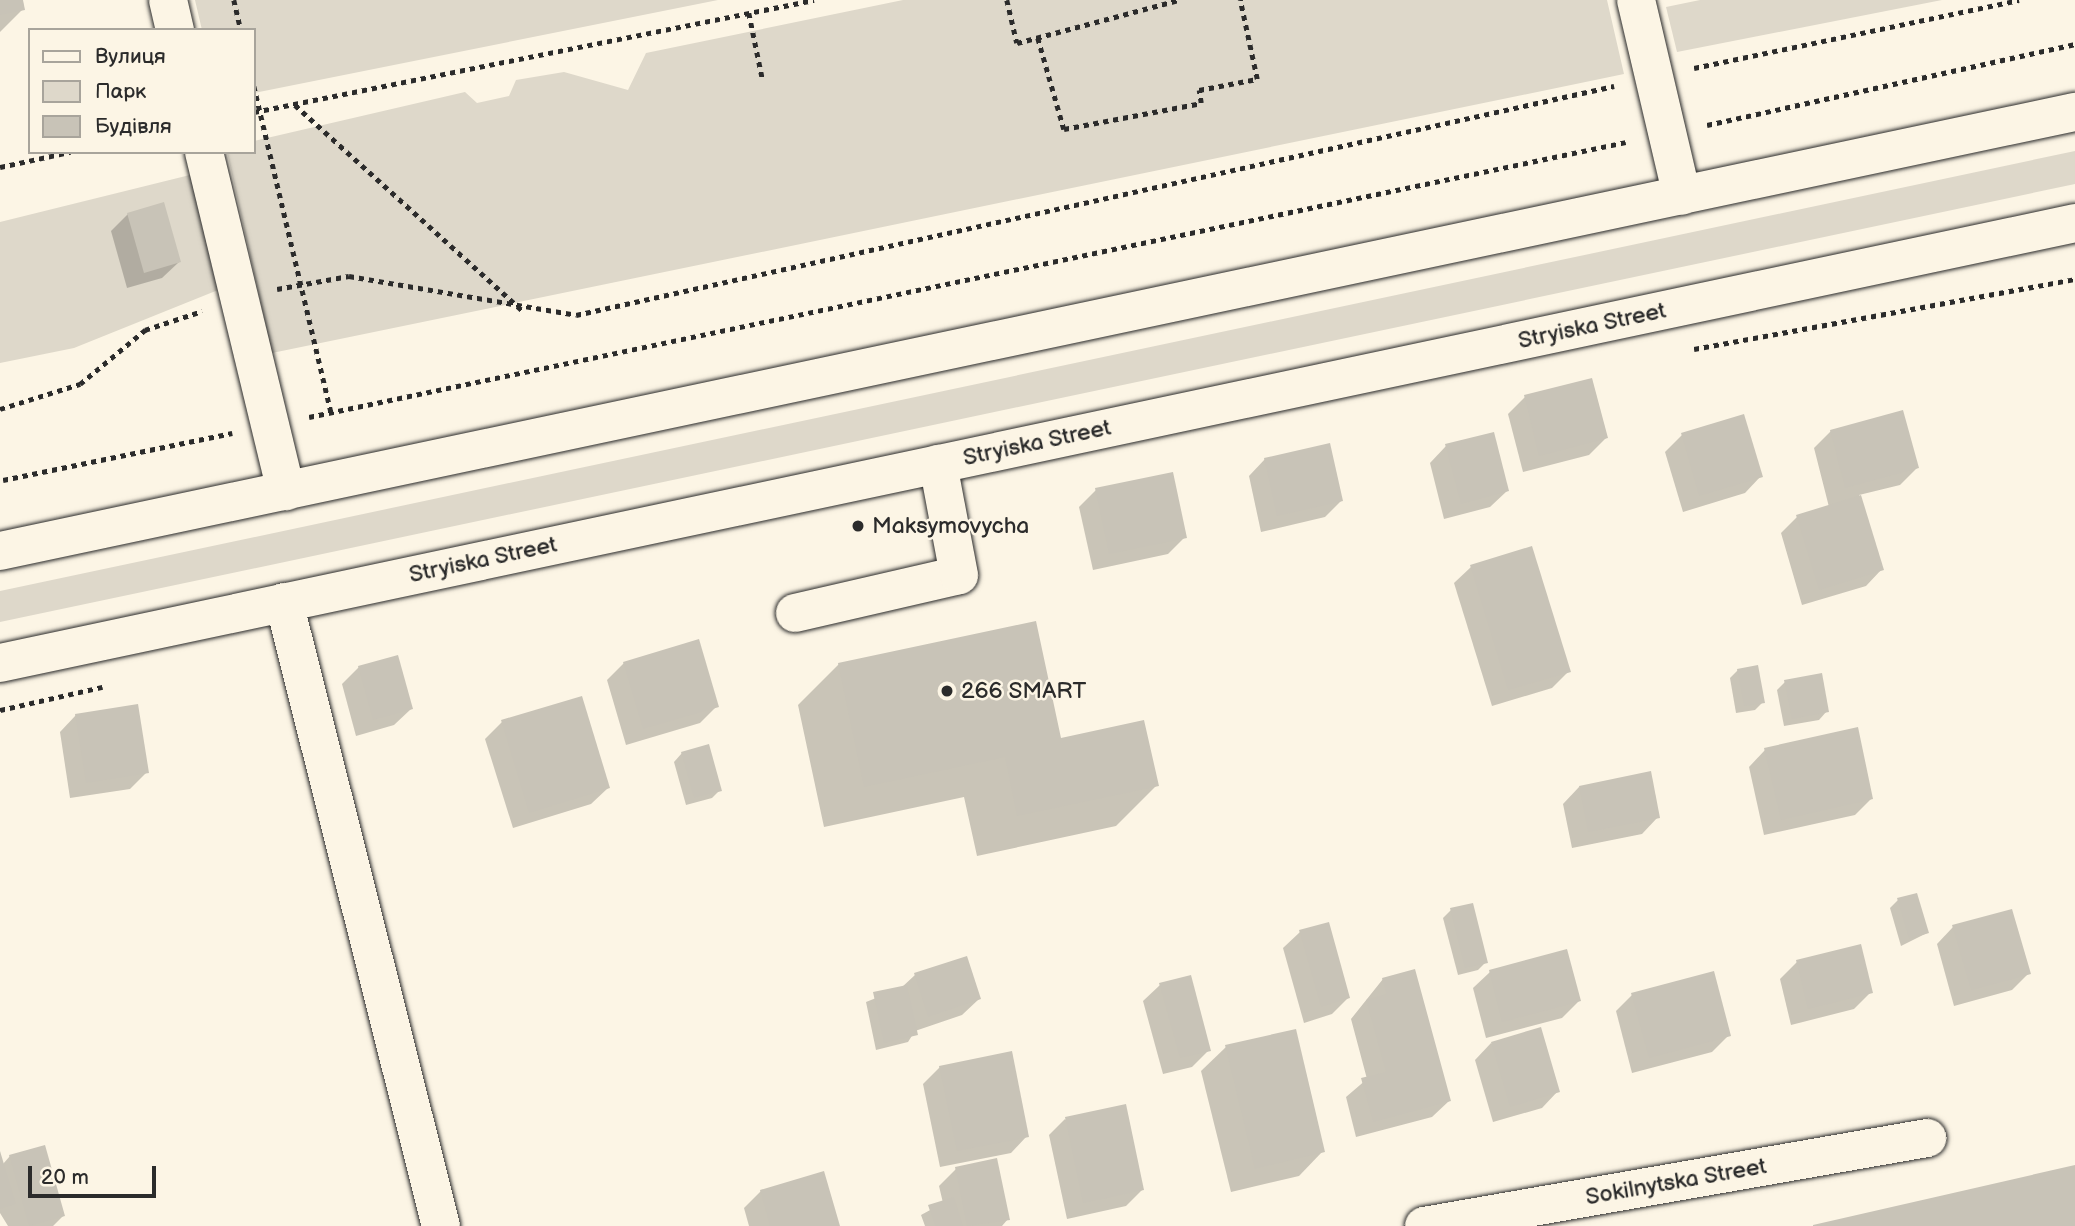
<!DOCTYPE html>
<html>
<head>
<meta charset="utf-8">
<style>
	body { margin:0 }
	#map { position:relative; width:2075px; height:1226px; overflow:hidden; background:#fcf5e5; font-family:"Balsamiq Sans",sans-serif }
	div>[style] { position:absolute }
	.green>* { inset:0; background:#ded8ca }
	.shadow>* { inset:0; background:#0003 }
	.building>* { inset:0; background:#c8c3b7 }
	.path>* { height:4.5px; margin-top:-2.25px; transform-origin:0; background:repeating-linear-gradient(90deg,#2b2b2b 0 5px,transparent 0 10px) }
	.roads { filter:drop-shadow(0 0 2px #2b2b2b) drop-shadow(0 0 2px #2b2b2b) }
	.minor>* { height:38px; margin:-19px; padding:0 19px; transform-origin:19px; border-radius:19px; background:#fcf5e5 }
	.major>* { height:38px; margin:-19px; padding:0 19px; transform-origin:19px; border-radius:19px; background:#fcf5e5 }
	.dots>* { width:19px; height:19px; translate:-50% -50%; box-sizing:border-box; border:4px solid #fcf5e5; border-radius:50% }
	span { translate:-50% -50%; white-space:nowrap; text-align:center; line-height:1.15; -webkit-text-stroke:5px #fcf5e5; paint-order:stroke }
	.street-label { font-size:23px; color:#2b2b2b }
	.poi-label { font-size:23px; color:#2b2b2b }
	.left { translate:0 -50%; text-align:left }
	.legend { position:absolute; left:28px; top:28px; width:228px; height:126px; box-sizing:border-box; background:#fcf5e5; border:2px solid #a8a49b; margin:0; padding:9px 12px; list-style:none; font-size:21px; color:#2b2b2b }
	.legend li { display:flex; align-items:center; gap:14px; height:35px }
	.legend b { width:35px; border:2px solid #a8a49b }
	.scale { position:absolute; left:28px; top:1166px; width:128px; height:32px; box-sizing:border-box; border:4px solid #2b2b2b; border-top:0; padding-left:9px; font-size:21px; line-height:24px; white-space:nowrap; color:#2b2b2b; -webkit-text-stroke:5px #fcf5e5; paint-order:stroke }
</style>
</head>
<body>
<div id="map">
	<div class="green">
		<i style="clip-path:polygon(195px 0,718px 0,254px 93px,254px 30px,202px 30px)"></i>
		<i style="clip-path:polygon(903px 0,1607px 0,1624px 74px,272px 353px,227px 152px,254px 152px,254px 141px,465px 92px,477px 103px,509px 96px,516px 80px,564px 72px,628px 90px,646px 53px)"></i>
		<i style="clip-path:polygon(1700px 0,1942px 0,1677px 52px,1666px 7px)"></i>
		<i style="clip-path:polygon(2075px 151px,2075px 184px,0 622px,0 591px)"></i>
		<i style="clip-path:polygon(202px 172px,228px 286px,74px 348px,0 363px,0 222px)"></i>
	</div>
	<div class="shadow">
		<i style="clip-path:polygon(0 0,21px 0,23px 9px,0 32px)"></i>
		<i style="clip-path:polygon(128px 214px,179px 262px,162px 278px,127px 288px,111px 231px)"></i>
		<i style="clip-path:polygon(1525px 397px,1606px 438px,1589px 455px,1523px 472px,1508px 414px)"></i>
		<i style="clip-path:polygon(1831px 431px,1917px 468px,1900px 485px,1859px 495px,1882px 569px,1866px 586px,1802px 605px,1781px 533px,1797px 517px,1829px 507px,1814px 448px)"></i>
		<i style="clip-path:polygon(1682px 435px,1761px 476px,1745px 493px,1683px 512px,1665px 452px)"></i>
		<i style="clip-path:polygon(1446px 446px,1507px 491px,1490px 507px,1444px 519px,1430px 463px)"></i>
		<i style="clip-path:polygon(1265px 459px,1341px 501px,1325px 517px,1261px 532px,1249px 476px)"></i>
		<i style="clip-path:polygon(1096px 490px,1185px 537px,1168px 554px,1093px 570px,1079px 507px)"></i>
		<i style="clip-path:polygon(1471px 567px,1569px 671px,1552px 688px,1492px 706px,1454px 583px)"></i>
		<i style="clip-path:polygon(624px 663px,717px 706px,700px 723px,626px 745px,607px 680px)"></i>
		<i style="clip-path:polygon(839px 664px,1059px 740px,1157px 785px,1116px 826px,977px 856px,964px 797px,824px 827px,798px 705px)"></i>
		<i style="clip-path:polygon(359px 667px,411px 709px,394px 725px,356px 736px,342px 684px)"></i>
		<i style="clip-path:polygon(1738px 670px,1763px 702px,1755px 710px,1736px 713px,1730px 678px)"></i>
		<i style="clip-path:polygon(1785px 682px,1827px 711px,1819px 720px,1784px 726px,1777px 690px)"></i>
		<i style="clip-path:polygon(76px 715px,147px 772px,130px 789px,70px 798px,60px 732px)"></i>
		<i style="clip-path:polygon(502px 722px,608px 788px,591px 804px,513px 828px,485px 739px)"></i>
		<i style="clip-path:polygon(1765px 750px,1871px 799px,1855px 815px,1764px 835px,1749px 767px)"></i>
		<i style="clip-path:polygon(682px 753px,720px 790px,712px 798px,686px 805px,674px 762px)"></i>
		<i style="clip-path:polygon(1579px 787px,1658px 817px,1642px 834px,1572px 848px,1563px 804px)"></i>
		<i style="clip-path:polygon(1898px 900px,1927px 933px,1901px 946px,1890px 908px)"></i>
		<i style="clip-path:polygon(1451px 910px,1486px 962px,1478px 970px,1458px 975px,1443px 918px)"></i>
		<i style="clip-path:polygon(1953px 927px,2029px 973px,2012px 990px,1954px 1006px,1937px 944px)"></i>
		<i style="clip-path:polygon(1300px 932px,1348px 998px,1332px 1014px,1304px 1023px,1283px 948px)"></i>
		<i style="clip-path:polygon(1797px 962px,1871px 992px,1854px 1009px,1791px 1025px,1780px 979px)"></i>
		<i style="clip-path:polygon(1490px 972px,1579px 1001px,1562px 1018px,1486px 1038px,1473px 988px)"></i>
		<i style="clip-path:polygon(915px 975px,979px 999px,962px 1015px,915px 1031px,908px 1042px,876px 1050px,866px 1002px,901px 988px)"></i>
		<i style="clip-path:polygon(1383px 979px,1449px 1101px,1432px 1117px,1356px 1137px,1346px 1097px,1367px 1079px,1351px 1019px)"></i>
		<i style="clip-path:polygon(1160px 985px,1209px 1050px,1192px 1067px,1163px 1074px,1143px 1001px)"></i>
		<i style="clip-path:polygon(1632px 995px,1729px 1035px,1712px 1052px,1632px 1073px,1616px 1011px)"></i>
		<i style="clip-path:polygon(1491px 1043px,1558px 1091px,1542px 1108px,1493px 1122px,1475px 1060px)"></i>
		<i style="clip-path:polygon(1226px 1047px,1323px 1151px,1299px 1176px,1231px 1192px,1201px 1071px)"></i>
		<i style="clip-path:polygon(940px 1067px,1027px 1136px,1011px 1153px,940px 1167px,923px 1084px)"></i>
		<i style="clip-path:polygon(1065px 1119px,1142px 1190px,1126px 1206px,1067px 1219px,1049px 1135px)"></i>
		<i style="clip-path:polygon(0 1155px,3px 1164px,10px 1156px,63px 1216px,53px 1226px,8px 1226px,0 1213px)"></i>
		<i style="clip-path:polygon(956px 1169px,1008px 1219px,1002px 1226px,925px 1226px,921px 1215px,943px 1203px,939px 1186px)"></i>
		<i style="clip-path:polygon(761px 1191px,838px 1226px,749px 1226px,744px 1208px)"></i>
	</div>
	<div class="building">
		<i style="clip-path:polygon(0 0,23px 0,25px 10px,0 15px)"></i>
		<i style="clip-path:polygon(164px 202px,181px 262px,144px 273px,127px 213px)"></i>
		<i style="clip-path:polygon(1592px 378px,1608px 438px,1539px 456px,1524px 395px)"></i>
		<i style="clip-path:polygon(1903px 410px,1919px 468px,1845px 488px,1830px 430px)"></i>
		<i style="clip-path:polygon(1744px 414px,1763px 477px,1699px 496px,1681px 433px)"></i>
		<i style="clip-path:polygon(1494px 432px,1509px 491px,1461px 504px,1445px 444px)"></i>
		<i style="clip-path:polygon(1330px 443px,1343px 501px,1277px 516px,1264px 458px)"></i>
		<i style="clip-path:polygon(1173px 472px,1187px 538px,1109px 554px,1095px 488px)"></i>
		<i style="clip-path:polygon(1861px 495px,1884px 570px,1819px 590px,1796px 515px)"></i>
		<i style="clip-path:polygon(1532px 546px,1571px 672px,1508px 690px,1470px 565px)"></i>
		<i style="clip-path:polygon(1036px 621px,1061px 738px,1144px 720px,1159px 786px,1017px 816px,1005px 757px,864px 787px,838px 663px)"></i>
		<i style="clip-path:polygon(699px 639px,719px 707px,643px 729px,623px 662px)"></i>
		<i style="clip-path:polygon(398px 655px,413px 709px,373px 720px,358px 666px)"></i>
		<i style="clip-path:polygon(1758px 665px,1765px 703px,1744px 706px,1737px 669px)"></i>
		<i style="clip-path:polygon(1822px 673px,1829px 712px,1792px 719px,1784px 680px)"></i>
		<i style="clip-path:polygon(582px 696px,610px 788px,529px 813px,501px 720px)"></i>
		<i style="clip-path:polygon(138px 704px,149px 773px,86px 783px,75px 714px)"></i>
		<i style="clip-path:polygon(1858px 727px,1873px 799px,1781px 820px,1764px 748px)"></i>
		<i style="clip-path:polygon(709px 744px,722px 791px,694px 798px,681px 752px)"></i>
		<i style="clip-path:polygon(1651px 771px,1660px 818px,1588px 832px,1579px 786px)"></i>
		<i style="clip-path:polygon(1917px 893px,1929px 933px,1909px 939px,1897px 898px)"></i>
		<i style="clip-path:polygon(1473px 903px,1488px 963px,1465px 968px,1450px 908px)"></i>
		<i style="clip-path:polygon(2012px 909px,2031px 974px,1971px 990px,1952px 925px)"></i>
		<i style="clip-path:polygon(1329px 922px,1350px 998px,1321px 1007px,1299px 930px)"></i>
		<i style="clip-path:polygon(1861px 944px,1873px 993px,1808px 1009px,1796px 960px)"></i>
		<i style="clip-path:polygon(1567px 949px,1581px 1001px,1502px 1022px,1489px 970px)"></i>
		<i style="clip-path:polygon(967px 956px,981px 999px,928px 1017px,914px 973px)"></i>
		<i style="clip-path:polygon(1415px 969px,1451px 1101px,1373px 1122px,1361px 1078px,1386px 1072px,1366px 1000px,1386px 994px,1382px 978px)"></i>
		<i style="clip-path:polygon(1714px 971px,1731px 1036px,1649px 1058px,1631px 993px)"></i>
		<i style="clip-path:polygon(1191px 975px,1211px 1051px,1180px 1058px,1159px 983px)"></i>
		<i style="clip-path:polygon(907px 985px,918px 1035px,884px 1043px,873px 992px)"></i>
		<i style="clip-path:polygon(1541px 1027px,1560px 1092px,1510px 1107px,1491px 1042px)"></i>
		<i style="clip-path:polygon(1296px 1029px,1325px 1152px,1255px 1169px,1225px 1045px)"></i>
		<i style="clip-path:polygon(1012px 1051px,1029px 1137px,957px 1151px,939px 1066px)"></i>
		<i style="clip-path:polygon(1126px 1104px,1144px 1190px,1083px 1203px,1065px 1117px)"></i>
		<i style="clip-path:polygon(45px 1145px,65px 1216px,29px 1226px,9px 1155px)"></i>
		<i style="clip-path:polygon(0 1151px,16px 1204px,0 1209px)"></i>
		<i style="clip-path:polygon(997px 1158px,1010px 1220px,967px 1226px,955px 1167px)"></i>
		<i style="clip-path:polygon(2075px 1165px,2075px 1226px,1813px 1226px,1813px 1225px)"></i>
		<i style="clip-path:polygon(824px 1171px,840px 1226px,770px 1226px,760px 1190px)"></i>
		<i style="clip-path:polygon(954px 1197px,963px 1226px,935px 1226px,928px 1205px)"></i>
	</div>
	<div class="path">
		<i style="left:234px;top:0;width:31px;rotate:77deg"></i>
		<i style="left:1007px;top:0;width:44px;rotate:76.9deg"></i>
		<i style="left:1017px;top:43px;width:168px;rotate:-14.9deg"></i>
		<i style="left:749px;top:13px;width:69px;rotate:78.4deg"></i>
		<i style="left:1038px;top:38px;width:95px;rotate:74.1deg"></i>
		<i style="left:1064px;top:129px;width:139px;rotate:-10.7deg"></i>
		<i style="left:1201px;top:103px;width:13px;rotate:-99deg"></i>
		<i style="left:1199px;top:90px;width:59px;rotate:-10.7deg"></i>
		<i style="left:1257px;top:79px;width:81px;rotate:-102.1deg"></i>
		<i style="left:1694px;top:68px;width:332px;rotate:-11.8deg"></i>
		<i style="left:254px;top:86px;width:336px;rotate:76.7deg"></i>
		<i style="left:295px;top:105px;width:306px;rotate:42.1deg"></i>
		<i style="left:254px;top:112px;width:571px;rotate:-11.31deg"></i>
		<i style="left:1707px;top:125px;width:377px;rotate:-12.4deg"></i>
		<i style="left:0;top:167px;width:72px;rotate:-12.1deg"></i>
		<i style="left:277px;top:289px;width:73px;rotate:-10.2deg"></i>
		<i style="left:349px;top:276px;width:230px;rotate:9.7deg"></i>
		<i style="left:576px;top:315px;width:1063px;rotate:-12.44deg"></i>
		<i style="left:1694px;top:349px;width:387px;rotate:-10.4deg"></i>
		<i style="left:0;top:409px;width:84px;rotate:-17.4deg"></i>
		<i style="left:80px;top:384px;width:85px;rotate:-39.7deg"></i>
		<i style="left:145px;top:330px;width:60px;rotate:-18.4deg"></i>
		<i style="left:309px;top:417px;width:1345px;rotate:-11.79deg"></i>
		<i style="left:3px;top:480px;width:234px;rotate:-11.6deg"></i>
		<i style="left:0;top:710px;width:105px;rotate:-12.7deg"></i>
	</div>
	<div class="roads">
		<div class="minor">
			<i style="left:168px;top:0;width:31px;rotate:77deg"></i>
			<i style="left:1636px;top:0;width:201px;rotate:76.8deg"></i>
			<i style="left:204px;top:152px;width:349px;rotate:76.4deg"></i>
			<i style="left:284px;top:602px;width:643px;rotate:75.88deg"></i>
			<i style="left:795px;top:613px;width:168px;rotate:-13deg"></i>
			<i style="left:959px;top:575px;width:113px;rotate:-100.7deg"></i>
			<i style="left:1424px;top:1226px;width:511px;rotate:-9.92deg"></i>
		</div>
		<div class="major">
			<i style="left:0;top:551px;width:2121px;rotate:-11.95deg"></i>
			<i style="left:0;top:663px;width:2121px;rotate:-11.97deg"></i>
		</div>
	</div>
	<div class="dots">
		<i style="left:858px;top:526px;background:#2b2b2b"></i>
		<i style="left:947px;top:691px;background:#2b2b2b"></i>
	</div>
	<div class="street-label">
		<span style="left:1592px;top:326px;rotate:-12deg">Stryiska Street</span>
		<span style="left:1037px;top:443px;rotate:-12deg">Stryiska Street</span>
		<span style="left:483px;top:560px;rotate:-12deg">Stryiska Street</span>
		<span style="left:1676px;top:1182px;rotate:-10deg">Sokilnytska Street</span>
	</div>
	<div class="poi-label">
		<span class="left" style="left:872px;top:526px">Maksymovycha</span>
		<span class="left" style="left:961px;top:691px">266 SMART</span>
	</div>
	<ul class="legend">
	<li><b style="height:9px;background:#fcf5e5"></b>Вулиця</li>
	<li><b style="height:19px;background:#ded8ca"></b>Парк</li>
	<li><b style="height:19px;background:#c8c3b7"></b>Будівля</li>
	</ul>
	<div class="scale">20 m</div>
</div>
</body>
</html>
